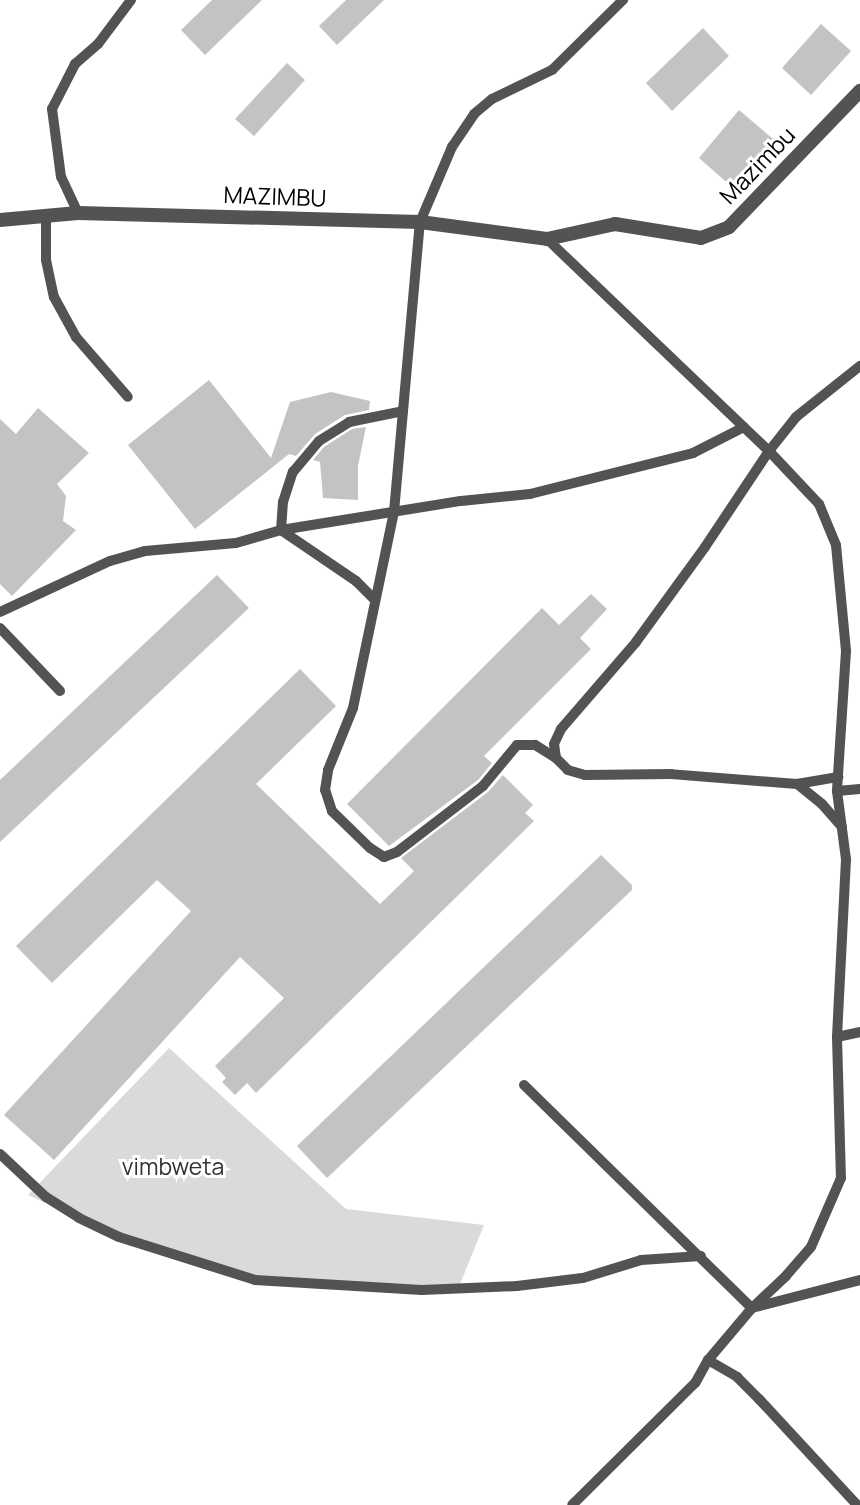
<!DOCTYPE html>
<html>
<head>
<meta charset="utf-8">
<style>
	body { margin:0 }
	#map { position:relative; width:860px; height:1505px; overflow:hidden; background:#fff; font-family:Manrope,sans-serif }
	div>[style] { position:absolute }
	.green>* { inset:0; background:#dadada }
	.building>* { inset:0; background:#c3c3c3 }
	.service>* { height:10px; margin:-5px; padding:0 5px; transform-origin:5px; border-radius:5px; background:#535353 }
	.minor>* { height:14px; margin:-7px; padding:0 7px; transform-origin:7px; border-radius:7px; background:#535353 }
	span { translate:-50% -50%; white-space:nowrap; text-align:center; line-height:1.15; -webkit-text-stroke:6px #fff; paint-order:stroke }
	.street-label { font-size:23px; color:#000 }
	.park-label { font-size:23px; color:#313131 }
</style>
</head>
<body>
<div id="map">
	<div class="green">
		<i style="clip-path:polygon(169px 1048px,346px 1209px,484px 1225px,458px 1289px,244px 1277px,132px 1242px,28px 1195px)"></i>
	</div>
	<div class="building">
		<i style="clip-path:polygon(212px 0,262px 0,205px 55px,181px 30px)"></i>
		<i style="clip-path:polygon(346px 0,384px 0,337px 45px,319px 26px)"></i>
		<i style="clip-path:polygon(821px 24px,851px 51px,811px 95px,782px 68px)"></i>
		<i style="clip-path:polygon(703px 28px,729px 56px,672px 111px,646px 83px)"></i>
		<i style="clip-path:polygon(287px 63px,305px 80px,254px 136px,235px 119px)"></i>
		<i style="clip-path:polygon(739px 110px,773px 139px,732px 187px,699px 158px)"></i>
		<i style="clip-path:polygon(209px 380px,271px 458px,290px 402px,331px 392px,370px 401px,369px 410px,345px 415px,315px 434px,296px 456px,289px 454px,195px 529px,128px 445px)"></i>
		<i style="clip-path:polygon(38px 408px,89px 453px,57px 484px,66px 496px,63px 521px,76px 530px,12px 596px,0 584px,0 419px,16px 434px)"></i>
		<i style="clip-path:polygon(366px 427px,358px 466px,358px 500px,323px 498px,320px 462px,313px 460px,324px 447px,352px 429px)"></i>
		<i style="clip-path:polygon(217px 575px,249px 608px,0 842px,0 780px)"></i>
		<i style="clip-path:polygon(591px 594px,607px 609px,580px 638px,591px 649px,484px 756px,492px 763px,478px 780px,389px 846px,347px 804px,542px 608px,559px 625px)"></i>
		<i style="clip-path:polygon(300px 669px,336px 706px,256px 784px,380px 904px,414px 871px,401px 858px,488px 792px,503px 775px,533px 805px,525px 813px,534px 821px,256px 1093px,247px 1083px,235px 1095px,222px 1082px,226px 1078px,215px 1066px,284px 998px,240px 957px,54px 1160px,4px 1115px,191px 911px,157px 880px,52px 983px,16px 946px)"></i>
		<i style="clip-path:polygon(601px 855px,632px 885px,632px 890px,327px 1178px,297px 1146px)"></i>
	</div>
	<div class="service">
		<i style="left:78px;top:213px;width:40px;rotate:-115deg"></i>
		<i style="left:61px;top:177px;width:69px;rotate:-97.5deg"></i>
		<i style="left:52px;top:109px;width:51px;rotate:-62.9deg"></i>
		<i style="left:75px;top:64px;width:30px;rotate:-41deg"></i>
		<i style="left:98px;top:44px;width:55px;rotate:-53.1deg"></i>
		<i style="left:46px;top:216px;width:44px;rotate:90deg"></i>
		<i style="left:46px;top:260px;width:38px;rotate:78deg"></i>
		<i style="left:54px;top:297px;width:46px;rotate:61.2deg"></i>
		<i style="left:76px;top:337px;width:79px;rotate:49.1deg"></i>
		<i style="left:547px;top:239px;width:307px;rotate:43.7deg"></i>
		<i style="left:769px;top:451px;width:73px;rotate:46.7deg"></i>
		<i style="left:819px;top:504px;width:44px;rotate:67.5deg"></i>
		<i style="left:836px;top:545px;width:106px;rotate:84.6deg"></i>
		<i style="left:846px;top:651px;width:140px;rotate:93.7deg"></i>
		<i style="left:837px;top:791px;width:69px;rotate:82.5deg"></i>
		<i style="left:846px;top:859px;width:178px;rotate:92.9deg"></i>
		<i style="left:837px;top:1037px;width:141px;rotate:88.4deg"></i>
		<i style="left:841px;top:1178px;width:75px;rotate:113.5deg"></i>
		<i style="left:811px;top:1247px;width:38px;rotate:131deg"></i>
		<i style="left:786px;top:1276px;width:47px;rotate:136.7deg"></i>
		<i style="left:752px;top:1308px;width:68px;rotate:130.2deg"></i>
		<i style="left:708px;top:1360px;width:26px;rotate:119deg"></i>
		<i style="left:695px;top:1383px;width:173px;rotate:135.2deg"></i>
		<i style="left:375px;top:600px;width:27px;rotate:-135deg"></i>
		<i style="left:356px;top:581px;width:91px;rotate:-145.8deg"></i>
		<i style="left:281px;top:530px;width:28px;rotate:-86deg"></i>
		<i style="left:283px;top:502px;width:32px;rotate:-72deg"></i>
		<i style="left:293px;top:472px;width:40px;rotate:-50deg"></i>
		<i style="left:319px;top:441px;width:36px;rotate:-32deg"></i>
		<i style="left:349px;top:422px;width:55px;rotate:-11.5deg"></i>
		<i style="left:0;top:612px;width:121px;rotate:-24.9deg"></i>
		<i style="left:110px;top:561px;width:36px;rotate:-16deg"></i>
		<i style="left:145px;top:551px;width:91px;rotate:-5deg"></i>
		<i style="left:236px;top:543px;width:47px;rotate:-16.1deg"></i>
		<i style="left:281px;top:530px;width:182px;rotate:-9.2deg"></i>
		<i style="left:461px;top:501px;width:69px;rotate:-5.8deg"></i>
		<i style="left:530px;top:494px;width:168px;rotate:-14.1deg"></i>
		<i style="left:693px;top:453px;width:57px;rotate:-27deg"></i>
		<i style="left:0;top:628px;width:87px;rotate:46.4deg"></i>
		<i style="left:556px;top:758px;width:25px;rotate:-148deg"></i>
		<i style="left:535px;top:745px;width:18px;rotate:180deg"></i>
		<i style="left:517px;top:745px;width:53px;rotate:129.7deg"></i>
		<i style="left:483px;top:786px;width:108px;rotate:142.5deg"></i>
		<i style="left:397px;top:852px;width:14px;rotate:159deg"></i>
		<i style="left:384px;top:857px;width:17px;rotate:-147deg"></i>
		<i style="left:370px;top:848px;width:53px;rotate:-135.8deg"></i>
		<i style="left:332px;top:811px;width:22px;rotate:-108deg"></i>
		<i style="left:325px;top:790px;width:20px;rotate:-81deg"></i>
		<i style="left:328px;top:770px;width:67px;rotate:-68deg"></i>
		<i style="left:353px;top:708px;width:200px;rotate:-78.2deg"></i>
		<i style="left:394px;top:512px;width:291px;rotate:-84.9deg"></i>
		<i style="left:420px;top:222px;width:82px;rotate:-66.9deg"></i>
		<i style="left:452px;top:147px;width:40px;rotate:-56deg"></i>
		<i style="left:474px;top:114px;width:23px;rotate:-40deg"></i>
		<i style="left:492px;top:99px;width:67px;rotate:-25.8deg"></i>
		<i style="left:552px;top:70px;width:100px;rotate:-44.6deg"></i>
		<i style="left:797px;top:784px;width:42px;rotate:-9.7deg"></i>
		<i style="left:837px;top:791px;width:23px;rotate:-5deg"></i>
		<i style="left:842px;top:827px;width:30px;rotate:-131deg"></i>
		<i style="left:822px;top:804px;width:32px;rotate:-141deg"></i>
		<i style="left:797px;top:784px;width:126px;rotate:-175.5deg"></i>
		<i style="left:671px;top:774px;width:86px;rotate:179.3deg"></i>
		<i style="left:585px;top:775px;width:18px;rotate:-164deg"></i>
		<i style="left:568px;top:770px;width:17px;rotate:-135deg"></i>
		<i style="left:556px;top:758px;width:14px;rotate:-98deg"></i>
		<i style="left:554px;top:744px;width:17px;rotate:-65deg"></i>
		<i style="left:561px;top:729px;width:115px;rotate:-49.2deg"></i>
		<i style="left:636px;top:642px;width:117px;rotate:-54deg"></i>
		<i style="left:705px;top:547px;width:115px;rotate:-56.3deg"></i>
		<i style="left:769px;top:451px;width:43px;rotate:-51.5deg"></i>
		<i style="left:796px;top:417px;width:82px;rotate:-38.6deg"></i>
		<i style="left:837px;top:1037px;width:24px;rotate:-12deg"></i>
		<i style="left:524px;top:1085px;width:319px;rotate:44.4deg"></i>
		<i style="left:752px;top:1308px;width:112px;rotate:-14.5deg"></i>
		<i style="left:0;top:1154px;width:63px;rotate:43.1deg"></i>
		<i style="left:46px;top:1197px;width:39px;rotate:32deg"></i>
		<i style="left:79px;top:1218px;width:44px;rotate:25.4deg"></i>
		<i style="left:119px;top:1237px;width:143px;rotate:17.5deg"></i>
		<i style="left:255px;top:1280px;width:167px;rotate:3.4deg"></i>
		<i style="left:422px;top:1290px;width:95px;rotate:-2.4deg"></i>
		<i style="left:517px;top:1286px;width:66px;rotate:-6.9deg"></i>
		<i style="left:583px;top:1278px;width:61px;rotate:-17.2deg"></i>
		<i style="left:641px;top:1260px;width:60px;rotate:-3.8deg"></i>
		<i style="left:708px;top:1360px;width:34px;rotate:30deg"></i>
		<i style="left:737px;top:1377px;width:31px;rotate:45deg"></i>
		<i style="left:759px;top:1399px;width:144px;rotate:47.2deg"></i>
	</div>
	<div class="minor">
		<i style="left:0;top:220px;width:78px;rotate:-5.1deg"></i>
		<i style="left:78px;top:213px;width:342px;rotate:1.5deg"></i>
		<i style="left:420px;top:222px;width:128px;rotate:7.6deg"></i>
		<i style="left:547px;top:239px;width:70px;rotate:-12.4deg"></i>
		<i style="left:615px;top:224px;width:87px;rotate:9.2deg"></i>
		<i style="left:701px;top:238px;width:30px;rotate:-21deg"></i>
		<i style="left:729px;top:227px;width:189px;rotate:-46.1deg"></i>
	</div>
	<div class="street-label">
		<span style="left:757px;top:165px;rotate:-46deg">Mazimbu</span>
		<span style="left:275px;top:196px;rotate:2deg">MAZIMBU</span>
	</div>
	<div class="park-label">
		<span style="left:173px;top:1166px">vimbweta</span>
	</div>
</div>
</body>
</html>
